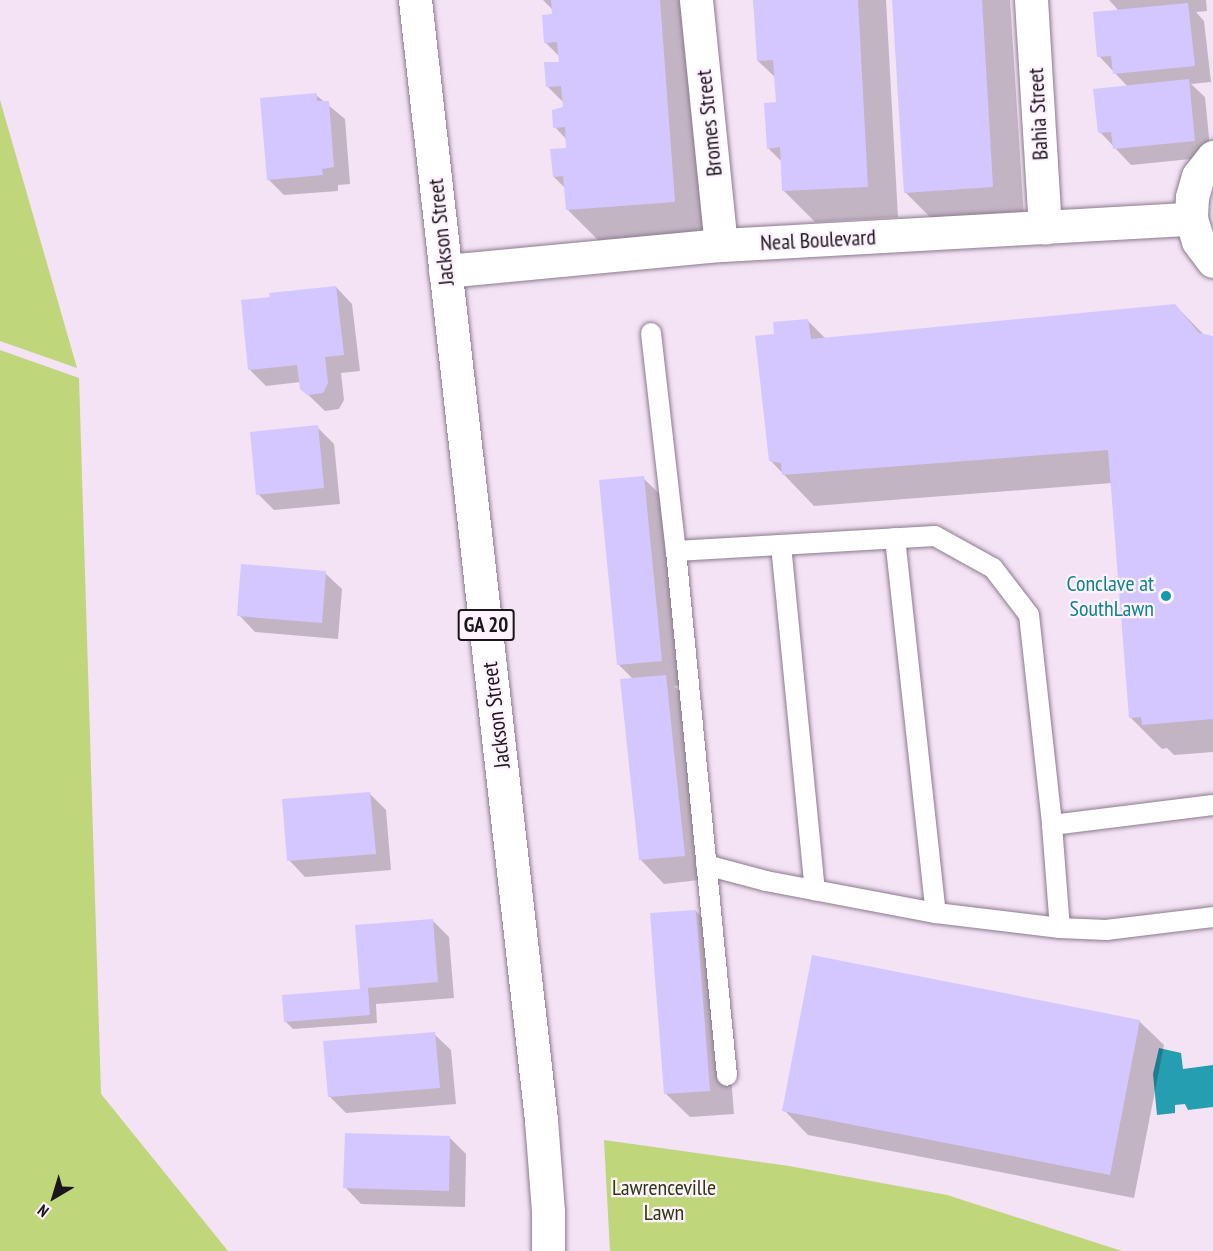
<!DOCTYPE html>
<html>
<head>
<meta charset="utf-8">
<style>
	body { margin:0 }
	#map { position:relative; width:1213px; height:1251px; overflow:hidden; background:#f4e2f5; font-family:"PT Sans Narrow",sans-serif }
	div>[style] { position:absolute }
	.green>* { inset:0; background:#bfd67b }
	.water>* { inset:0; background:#249eb0 }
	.shadow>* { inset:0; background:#0003 }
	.building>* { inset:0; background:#d4c7ff }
	.roads { filter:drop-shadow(0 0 2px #8a7b8c) drop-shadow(0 0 2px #8a7b8c) }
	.lane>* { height:20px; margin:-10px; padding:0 10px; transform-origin:10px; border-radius:10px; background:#fff }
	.street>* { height:33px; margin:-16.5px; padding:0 16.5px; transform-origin:16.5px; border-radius:16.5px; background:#fff }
	.highway>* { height:33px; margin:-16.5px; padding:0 16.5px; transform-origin:16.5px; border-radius:16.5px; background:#fff }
	.dots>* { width:16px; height:16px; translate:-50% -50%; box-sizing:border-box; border:3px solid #fdf2fe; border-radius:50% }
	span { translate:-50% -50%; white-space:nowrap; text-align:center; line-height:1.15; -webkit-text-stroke:4.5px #fdf2fe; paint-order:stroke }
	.shield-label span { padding:2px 4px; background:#fdf2fe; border:2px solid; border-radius:4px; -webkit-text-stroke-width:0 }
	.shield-label { font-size:21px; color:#1c161c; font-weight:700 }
	.street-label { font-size:22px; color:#1c161c }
	.culture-label { font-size:22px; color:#0d838f }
	.right { translate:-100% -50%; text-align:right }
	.park-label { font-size:22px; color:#2f380f }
	.north { position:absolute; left:24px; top:1167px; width:60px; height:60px; -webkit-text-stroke:4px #fdf2fe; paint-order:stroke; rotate:218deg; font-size:16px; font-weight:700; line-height:24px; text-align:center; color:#1c161c }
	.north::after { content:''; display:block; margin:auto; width:21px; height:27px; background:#1c161c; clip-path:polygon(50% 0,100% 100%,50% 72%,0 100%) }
</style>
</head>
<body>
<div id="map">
	<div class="green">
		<i style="clip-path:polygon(0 100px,77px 368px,0 341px)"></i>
		<i style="clip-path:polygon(0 350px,79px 378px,101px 1094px,228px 1251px,0 1251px)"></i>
		<i style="clip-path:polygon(604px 1140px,789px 1166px,947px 1195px,1122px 1251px,610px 1251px)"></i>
	</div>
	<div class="water">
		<i style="clip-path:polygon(1159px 1048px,1181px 1053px,1183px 1069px,1213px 1065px,1213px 1107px,1188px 1110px,1185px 1104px,1175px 1105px,1175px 1113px,1157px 1115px,1153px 1074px)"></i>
	</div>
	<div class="shadow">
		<i style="clip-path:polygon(543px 0,688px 0,705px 233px,598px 240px,567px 209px,565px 188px,554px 177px,568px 149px,567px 140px,555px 127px,564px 103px,547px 86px,560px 63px,560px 57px,545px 42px,554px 15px,554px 11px)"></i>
		<i style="clip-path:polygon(755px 0,886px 0,898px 217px,815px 222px,784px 191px,782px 162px,768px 148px,777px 104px,776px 78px,758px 61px)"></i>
		<i style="clip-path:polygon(893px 0,1010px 0,1024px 218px,936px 223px,905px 192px)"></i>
		<i style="clip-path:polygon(1109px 0,1206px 0,1207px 11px,1196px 12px,1204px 21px,1211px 82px,1191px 84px,1205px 97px,1211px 157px,1131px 165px,1100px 132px,1128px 87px,1099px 56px,1119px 11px)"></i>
		<i style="clip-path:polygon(316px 95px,345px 119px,350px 184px,338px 185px,338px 191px,284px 195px,268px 179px)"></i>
		<i style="clip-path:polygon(336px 287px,352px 304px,360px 371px,341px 373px,344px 400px,339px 409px,325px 411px,301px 388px,300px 382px,266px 386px,250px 370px)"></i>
		<i style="clip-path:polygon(1175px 305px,1205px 336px,1213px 338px,1213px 752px,1174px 755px,1167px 748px,1162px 749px,1131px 718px,1112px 483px,814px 506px,770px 460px,776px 335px,808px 321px,826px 339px)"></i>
		<i style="clip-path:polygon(317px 427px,334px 444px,340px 504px,274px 510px,258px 494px)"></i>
		<i style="clip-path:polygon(643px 478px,668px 502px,685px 685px,674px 686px,689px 701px,708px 879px,664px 884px,640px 859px,634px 680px,619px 665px)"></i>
		<i style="clip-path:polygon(325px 573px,342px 589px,338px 639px,255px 632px,239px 615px)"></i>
		<i style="clip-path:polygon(369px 793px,386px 810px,391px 870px,305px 877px,289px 860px)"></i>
		<i style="clip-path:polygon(696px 911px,720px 936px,734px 1114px,690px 1117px,665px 1093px)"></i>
		<i style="clip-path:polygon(432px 920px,449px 937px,454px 998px,376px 1004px,377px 1023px,293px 1029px,285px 1021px,363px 990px)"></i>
		<i style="clip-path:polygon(1139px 1021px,1164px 1045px,1134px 1198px,808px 1135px,784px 1110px)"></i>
		<i style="clip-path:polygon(434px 1034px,451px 1050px,456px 1104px,346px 1113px,329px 1096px)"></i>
		<i style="clip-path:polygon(450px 1138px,466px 1154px,465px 1207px,361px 1204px,345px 1187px)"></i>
	</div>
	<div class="building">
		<i style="clip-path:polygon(551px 0,660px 0,675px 202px,566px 210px,563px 176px,553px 177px,550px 149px,566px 148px,565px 127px,553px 128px,552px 110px,563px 107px,561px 86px,546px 87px,544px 62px,559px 62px,557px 42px,544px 43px,542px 15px,552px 14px)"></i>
		<i style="clip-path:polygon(753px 0,858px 0,868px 187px,782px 191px,780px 147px,767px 149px,764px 103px,776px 102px,773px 60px,757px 61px)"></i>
		<i style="clip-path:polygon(892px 0,982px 0,993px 187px,904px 193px)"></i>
		<i style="clip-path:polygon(1188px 3px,1195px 66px,1113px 74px,1111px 56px,1097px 57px,1093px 12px)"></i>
		<i style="clip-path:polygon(1189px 79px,1195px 141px,1113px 149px,1111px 132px,1098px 133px,1093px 89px)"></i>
		<i style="clip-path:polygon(317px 93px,317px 101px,329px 101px,334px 167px,322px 169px,323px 175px,267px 180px,260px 98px)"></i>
		<i style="clip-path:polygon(336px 286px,344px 355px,325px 357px,328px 383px,323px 393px,307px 395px,300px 389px,297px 365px,248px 370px,241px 300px,270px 297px,269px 293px)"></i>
		<i style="clip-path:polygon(1175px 304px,1199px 333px,1213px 336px,1213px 719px,1142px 725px,1141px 717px,1129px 718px,1108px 450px,782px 475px,781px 463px,769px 461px,755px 336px,774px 334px,773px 322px,808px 319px,811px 339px)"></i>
		<i style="clip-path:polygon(318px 425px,324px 488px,256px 495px,250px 432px)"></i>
		<i style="clip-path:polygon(644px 476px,662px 661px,617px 665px,599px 480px)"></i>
		<i style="clip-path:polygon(241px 564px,326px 571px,322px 623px,237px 616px)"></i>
		<i style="clip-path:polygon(666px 675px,685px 856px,639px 860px,620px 679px)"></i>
		<i style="clip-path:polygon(370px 792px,376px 854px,287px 861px,282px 799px)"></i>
		<i style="clip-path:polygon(696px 910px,710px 1091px,664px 1094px,650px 913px)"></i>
		<i style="clip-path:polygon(433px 919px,438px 982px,368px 988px,370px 1015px,284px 1022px,282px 995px,360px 989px,355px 925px)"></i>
		<i style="clip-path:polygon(812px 955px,1140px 1020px,1110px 1175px,782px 1111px)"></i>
		<i style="clip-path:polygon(435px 1032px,440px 1088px,328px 1097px,323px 1041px)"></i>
		<i style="clip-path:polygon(345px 1133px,450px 1136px,449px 1191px,343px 1188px)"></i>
	</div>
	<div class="roads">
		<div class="lane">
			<i style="left:651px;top:333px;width:219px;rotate:83.5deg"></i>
			<i style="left:676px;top:551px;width:527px;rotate:84.45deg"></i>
			<i style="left:895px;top:538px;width:377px;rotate:83.8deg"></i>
			<i style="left:781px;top:545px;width:347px;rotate:84.4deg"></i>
			<i style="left:676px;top:551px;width:259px;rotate:-3.3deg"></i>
			<i style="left:935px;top:536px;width:66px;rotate:28.9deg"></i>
			<i style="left:993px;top:568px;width:59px;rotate:52.5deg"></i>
			<i style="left:1029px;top:615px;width:211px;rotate:83.7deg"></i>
			<i style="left:1052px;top:825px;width:103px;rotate:85.6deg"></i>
			<i style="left:1052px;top:825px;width:162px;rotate:-7.1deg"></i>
			<i style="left:706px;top:865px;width:62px;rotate:14.9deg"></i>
			<i style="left:766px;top:881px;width:173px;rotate:10.7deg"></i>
			<i style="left:936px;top:913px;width:125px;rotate:6.9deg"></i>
			<i style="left:1060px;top:928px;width:46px;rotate:2.5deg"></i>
			<i style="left:1106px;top:930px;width:108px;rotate:-6.9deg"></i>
		</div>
		<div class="street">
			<i style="left:696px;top:0;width:246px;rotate:84.2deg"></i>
			<i style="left:1031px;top:0;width:228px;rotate:86.5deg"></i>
			<i style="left:1213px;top:157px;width:24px;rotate:128deg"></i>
			<i style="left:1198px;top:176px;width:22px;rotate:106deg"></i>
			<i style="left:1192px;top:197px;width:22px;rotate:93deg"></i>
			<i style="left:1191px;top:219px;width:23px;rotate:72deg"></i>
			<i style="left:1198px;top:241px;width:25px;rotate:53deg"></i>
			<i style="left:445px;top:271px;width:277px;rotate:-5.4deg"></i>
			<i style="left:721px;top:245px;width:471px;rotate:-3.2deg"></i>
		</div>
		<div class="highway">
			<i style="left:415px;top:0;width:1127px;rotate:83.58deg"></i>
			<i style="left:541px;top:1120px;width:91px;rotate:85.6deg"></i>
			<i style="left:548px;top:1211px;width:40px;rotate:90deg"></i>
		</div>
	</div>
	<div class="dots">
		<i style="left:1166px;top:596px;background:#0f9aa8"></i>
	</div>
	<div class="shield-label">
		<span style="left:486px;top:625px">GA 20</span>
	</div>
	<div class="street-label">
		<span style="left:1038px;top:114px;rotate:-93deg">Bahia Street</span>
		<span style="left:709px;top:123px;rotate:-96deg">Bromes Street</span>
		<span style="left:441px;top:232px;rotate:-96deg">Jackson Street</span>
		<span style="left:818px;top:240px;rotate:-3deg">Neal Boulevard</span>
		<span style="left:496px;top:715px;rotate:-97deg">Jackson Street</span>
	</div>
	<div class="culture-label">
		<span class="right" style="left:1154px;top:596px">Conclave at<br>SouthLawn</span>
	</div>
	<div class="park-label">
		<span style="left:664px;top:1200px">Lawrenceville<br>Lawn</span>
	</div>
	<div class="north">N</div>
</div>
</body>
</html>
